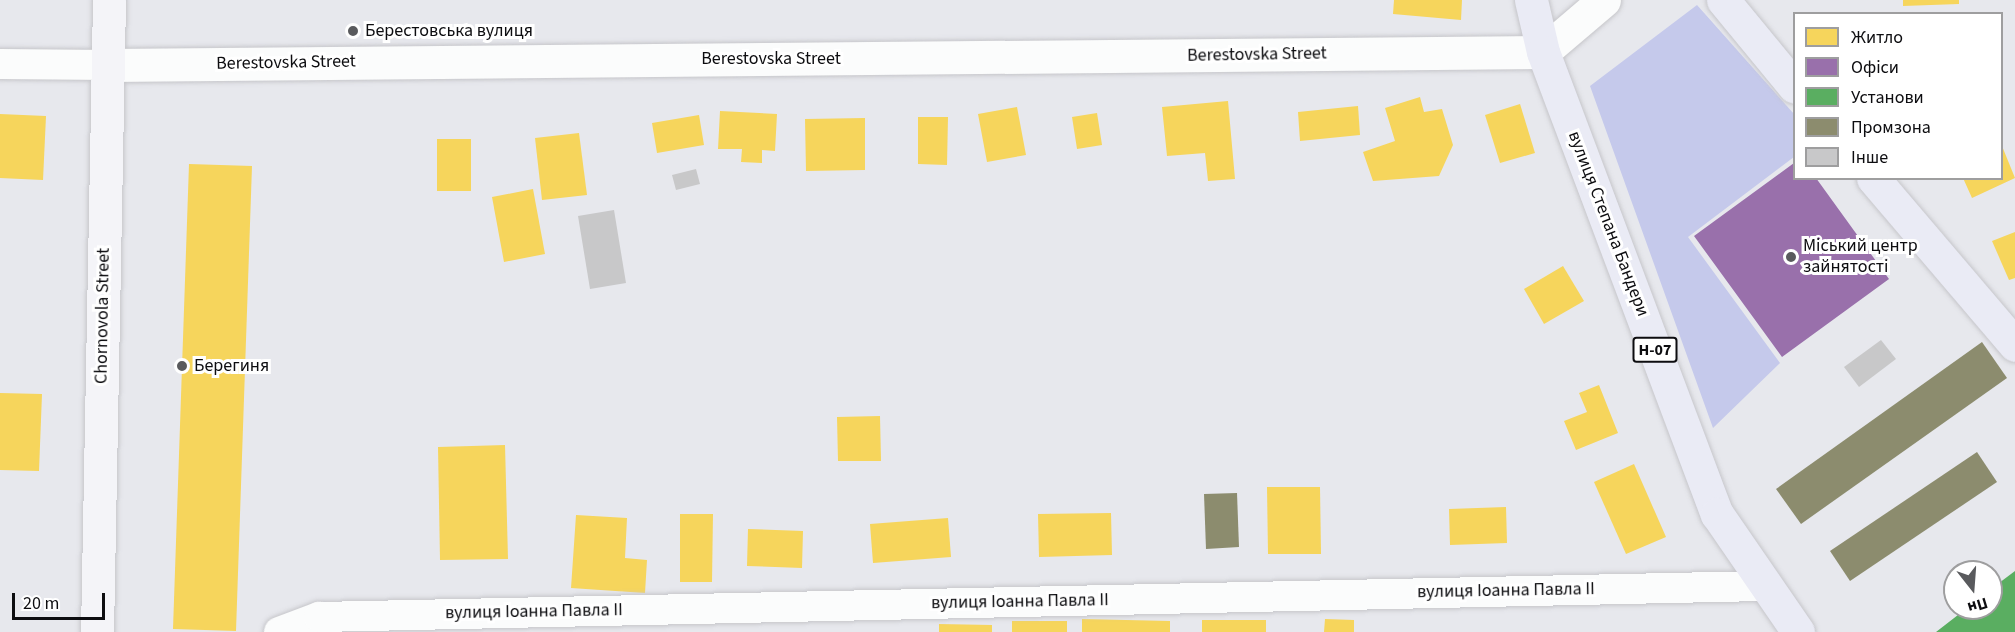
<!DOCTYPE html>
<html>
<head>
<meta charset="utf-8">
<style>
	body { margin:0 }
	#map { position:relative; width:2015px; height:632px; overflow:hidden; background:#e7e8ed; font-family:"Source Sans 3",sans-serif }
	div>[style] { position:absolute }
	.green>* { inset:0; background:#c5c9eb }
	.homes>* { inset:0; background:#f6d55c }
	.offices>* { inset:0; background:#9970ab }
	.public>* { inset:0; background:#5aae61 }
	.industry>* { inset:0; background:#8c8c6e }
	.building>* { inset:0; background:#c8c8c9 }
	.roads { filter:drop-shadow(0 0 2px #c6c6ca) drop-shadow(0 0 2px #c6c6ca) }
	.minor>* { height:30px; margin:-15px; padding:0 15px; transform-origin:15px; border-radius:15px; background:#fbfcfc }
	.tertiary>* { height:33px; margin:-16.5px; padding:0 16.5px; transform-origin:16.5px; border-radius:16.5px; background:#fbfcfc }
	.secondary>* { height:33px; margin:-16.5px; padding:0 16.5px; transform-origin:16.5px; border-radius:16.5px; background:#f4f4f8 }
	.primary>* { height:33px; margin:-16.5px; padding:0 16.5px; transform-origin:16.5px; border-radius:16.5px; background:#eaebf5 }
	.dots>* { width:16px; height:16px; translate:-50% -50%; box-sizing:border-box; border:3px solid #fff; border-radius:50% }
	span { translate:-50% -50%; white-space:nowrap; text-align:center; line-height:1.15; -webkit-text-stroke:6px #fff; paint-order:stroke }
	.shield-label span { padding:2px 4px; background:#fff; border:2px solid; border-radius:4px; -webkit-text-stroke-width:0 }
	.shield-label { font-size:16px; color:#0d0d10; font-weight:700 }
	.poi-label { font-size:18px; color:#0d0d10 }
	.left { translate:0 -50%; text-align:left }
	.street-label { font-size:18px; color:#0d0d10 }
	.legend { position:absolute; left:1793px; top:12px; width:210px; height:168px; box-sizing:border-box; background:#fff; border:2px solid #9e9e9f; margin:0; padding:8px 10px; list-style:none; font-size:18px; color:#0d0d10 }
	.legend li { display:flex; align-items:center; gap:12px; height:30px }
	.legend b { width:30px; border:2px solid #9e9e9f }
	.north { position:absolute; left:1943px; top:560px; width:60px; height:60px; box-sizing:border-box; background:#fff; border:2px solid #9e9e9f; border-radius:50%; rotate:163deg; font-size:16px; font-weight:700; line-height:24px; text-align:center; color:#0d0d10 }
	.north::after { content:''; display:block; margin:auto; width:21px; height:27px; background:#595a5d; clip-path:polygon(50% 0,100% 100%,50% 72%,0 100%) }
	.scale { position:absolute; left:12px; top:593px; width:93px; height:27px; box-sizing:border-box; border:3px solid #0d0d10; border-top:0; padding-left:8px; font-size:18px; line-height:21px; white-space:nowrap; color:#0d0d10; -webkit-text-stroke:4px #fff; paint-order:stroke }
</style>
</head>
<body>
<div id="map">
	<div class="green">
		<i style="clip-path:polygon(1697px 5px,1794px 114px,1794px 157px,1688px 237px,1780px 363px,1713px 428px,1590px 86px)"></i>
	</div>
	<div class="homes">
		<i style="clip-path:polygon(1394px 0,1462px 0,1461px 20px,1393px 14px)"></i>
		<i style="clip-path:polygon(1903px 0,1959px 0,1959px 4px,1903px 6px)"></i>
		<i style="clip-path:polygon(1420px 97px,1424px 112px,1442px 109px,1453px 145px,1439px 176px,1373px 181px,1363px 152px,1395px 141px,1385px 108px)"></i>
		<i style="clip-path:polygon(1228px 101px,1235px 179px,1208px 181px,1205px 153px,1167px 156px,1162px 107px)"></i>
		<i style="clip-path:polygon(1520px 104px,1535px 153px,1500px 163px,1485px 115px)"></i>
		<i style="clip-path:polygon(1358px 106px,1360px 135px,1300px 141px,1298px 112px)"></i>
		<i style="clip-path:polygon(1017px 107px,1026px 155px,987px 162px,978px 114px)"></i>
		<i style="clip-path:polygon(720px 111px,777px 114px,775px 151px,762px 150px,762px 163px,741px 162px,742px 149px,718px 149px)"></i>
		<i style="clip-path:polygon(1097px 113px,1102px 145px,1077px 149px,1072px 117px)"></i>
		<i style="clip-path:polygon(0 114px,46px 116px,43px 180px,0 178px)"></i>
		<i style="clip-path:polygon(699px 115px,704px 145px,657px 153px,652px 123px)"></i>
		<i style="clip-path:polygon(918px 117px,948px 117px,947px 165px,918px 164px)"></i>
		<i style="clip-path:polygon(865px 118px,865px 170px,806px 171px,805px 119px)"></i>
		<i style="clip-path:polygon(579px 133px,587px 195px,542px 200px,535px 138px)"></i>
		<i style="clip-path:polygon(437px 139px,471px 139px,471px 191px,437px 191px)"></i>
		<i style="clip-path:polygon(2002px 146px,2015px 178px,1972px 198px,1963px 178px,2002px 178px)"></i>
		<i style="clip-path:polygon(189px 164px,252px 166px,236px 631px,173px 629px)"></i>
		<i style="clip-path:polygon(533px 189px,545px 254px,504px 262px,492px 197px)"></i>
		<i style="clip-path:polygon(2015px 232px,2015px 278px,2009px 280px,1992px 241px)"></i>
		<i style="clip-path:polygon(1563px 266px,1584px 301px,1544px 324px,1524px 289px)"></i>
		<i style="clip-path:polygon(1599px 385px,1618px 433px,1576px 450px,1564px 421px,1587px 412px,1579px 393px)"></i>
		<i style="clip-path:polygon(0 393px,42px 394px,39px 471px,0 470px)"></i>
		<i style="clip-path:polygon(880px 416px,881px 461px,838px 461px,837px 417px)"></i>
		<i style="clip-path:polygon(505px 445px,508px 559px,440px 560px,438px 447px)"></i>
		<i style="clip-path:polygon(1634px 464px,1666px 537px,1626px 554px,1594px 482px)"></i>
		<i style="clip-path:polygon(1267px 487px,1320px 487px,1321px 554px,1268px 554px)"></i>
		<i style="clip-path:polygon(1506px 507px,1507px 543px,1450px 545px,1449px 509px)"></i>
		<i style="clip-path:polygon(1111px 513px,1112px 555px,1039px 557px,1038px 514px)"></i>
		<i style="clip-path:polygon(680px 514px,713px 514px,712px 582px,680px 582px)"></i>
		<i style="clip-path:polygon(576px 515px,627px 518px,625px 558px,647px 560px,645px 593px,571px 588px)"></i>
		<i style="clip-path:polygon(948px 518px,951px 557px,873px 563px,870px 524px)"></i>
		<i style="clip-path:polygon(748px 529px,803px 531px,802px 568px,747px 566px)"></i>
		<i style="clip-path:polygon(1082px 619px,1170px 621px,1170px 632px,1082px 632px)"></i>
		<i style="clip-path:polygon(1325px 619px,1354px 620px,1354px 632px,1324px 632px)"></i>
		<i style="clip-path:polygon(1202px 620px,1266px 620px,1266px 632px,1202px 632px)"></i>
		<i style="clip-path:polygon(1012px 621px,1067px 621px,1067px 632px,1012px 632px)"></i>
		<i style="clip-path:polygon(939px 624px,992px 625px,992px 632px,939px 632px)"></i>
	</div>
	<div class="offices">
		<i style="clip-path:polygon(1794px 163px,1794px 178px,1816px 178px,1889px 279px,1782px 357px,1694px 236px)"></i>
	</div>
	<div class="public">
		<i style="clip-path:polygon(2015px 571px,2015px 632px,1936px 632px,1967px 608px,1991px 608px,1991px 589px)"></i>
	</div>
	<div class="industry">
		<i style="clip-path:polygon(1982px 342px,2007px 378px,1801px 524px,1776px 489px)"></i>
		<i style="clip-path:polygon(1977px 452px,1997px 482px,1850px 581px,1830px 551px)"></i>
		<i style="clip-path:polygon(1237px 493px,1239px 547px,1206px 549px,1204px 494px)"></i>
	</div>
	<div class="building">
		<i style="clip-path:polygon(696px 169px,700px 184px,676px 190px,672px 175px)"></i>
		<i style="clip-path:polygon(614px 210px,626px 283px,590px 289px,578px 216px)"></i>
		<i style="clip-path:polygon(1881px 340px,1896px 359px,1859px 387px,1844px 367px)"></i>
	</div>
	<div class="roads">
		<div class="minor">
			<i style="left:0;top:64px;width:109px;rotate:0.5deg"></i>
			<i style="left:279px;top:632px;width:43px;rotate:-20.6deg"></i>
			<i style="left:319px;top:617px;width:1444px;rotate:-1.23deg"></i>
		</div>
		<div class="tertiary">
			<i style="left:109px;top:65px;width:1434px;rotate:-0.52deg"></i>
			<i style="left:1543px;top:52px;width:80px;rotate:-40.4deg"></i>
		</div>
		<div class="secondary">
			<i style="left:97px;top:632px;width:632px;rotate:-88.91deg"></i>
		</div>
		<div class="primary">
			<i style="left:1531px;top:0;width:53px;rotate:77deg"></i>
			<i style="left:1543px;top:52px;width:494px;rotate:69.4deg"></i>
			<i style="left:1717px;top:514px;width:143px;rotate:55.5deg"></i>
			<i style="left:1723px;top:0;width:112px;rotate:50.5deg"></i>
			<i style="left:1873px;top:178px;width:219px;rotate:49.6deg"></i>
		</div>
	</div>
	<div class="dots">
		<i style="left:353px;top:31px;background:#595a5d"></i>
		<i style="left:1791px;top:257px;background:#595a5d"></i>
		<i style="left:182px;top:366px;background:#595a5d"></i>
	</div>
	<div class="shield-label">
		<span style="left:1655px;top:350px">Н-07</span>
	</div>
	<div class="poi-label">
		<span class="left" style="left:365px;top:31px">Берестовська вулиця</span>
		<span class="left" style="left:1803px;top:257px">Міський центр<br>зайнятості</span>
		<span class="left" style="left:194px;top:366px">Берегиня</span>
	</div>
	<div class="street-label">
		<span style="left:1257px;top:55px;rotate:-1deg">Berestovska Street</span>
		<span style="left:771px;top:59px">Berestovska Street</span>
		<span style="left:286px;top:63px;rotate:-1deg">Berestovska Street</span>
		<span style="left:1608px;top:224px;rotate:69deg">вулиця Степана Бандери</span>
		<span style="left:103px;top:316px;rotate:-89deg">Chornovola Street</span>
		<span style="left:1506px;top:591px;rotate:-1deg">вулиця Іоанна Павла II</span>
		<span style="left:1020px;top:602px;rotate:-1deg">вулиця Іоанна Павла II</span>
		<span style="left:534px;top:612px;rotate:-1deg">вулиця Іоанна Павла II</span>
	</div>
	<ul class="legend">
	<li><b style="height:16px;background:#f6d55c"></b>Житло</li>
	<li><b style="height:16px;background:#9970ab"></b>Офіси</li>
	<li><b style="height:16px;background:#5aae61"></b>Установи</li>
	<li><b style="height:16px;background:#8c8c6e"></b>Промзона</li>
	<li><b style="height:16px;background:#c8c8c9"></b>Інше</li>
	</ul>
	<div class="north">Пн</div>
	<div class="scale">20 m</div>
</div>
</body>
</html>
